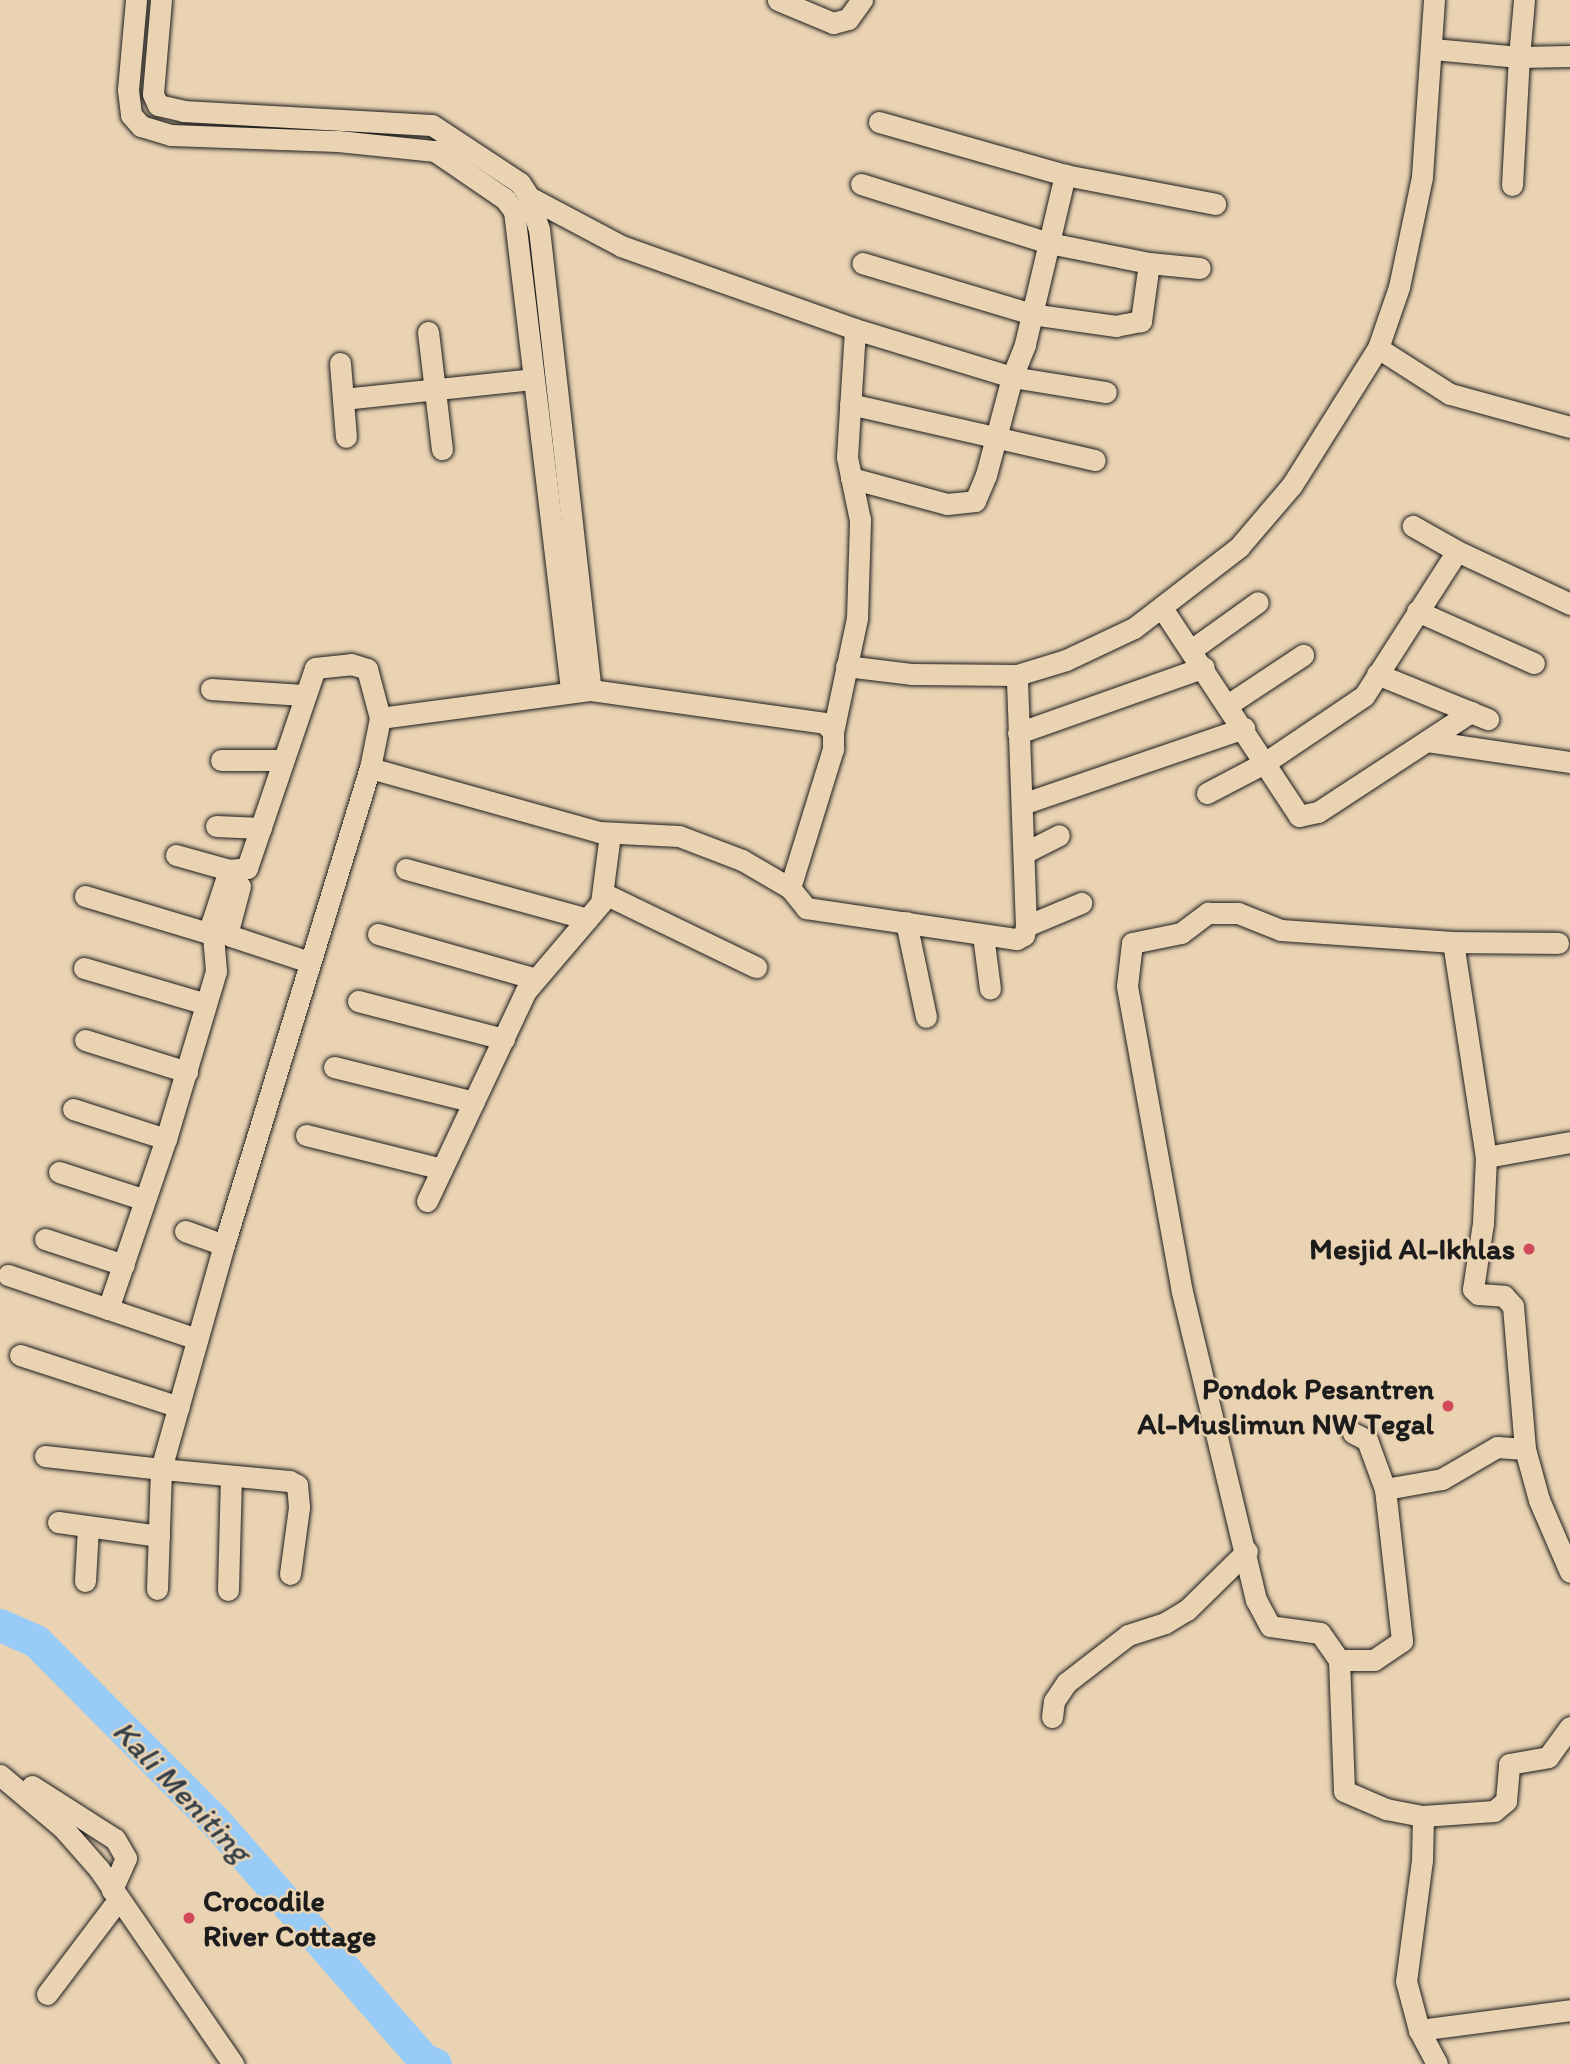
<!DOCTYPE html>
<html>
<head>
<meta charset="utf-8">
<style>
	body { margin:0 }
	#map { position:relative; width:1570px; height:2064px; overflow:hidden; background:#ead3b3; font-family:Itim,sans-serif }
	div>[style] { position:absolute }
	.river>* { height:33px; margin:-16.5px; padding:0 16.5px; transform-origin:16.5px; border-radius:16.5px; background:#98cbf5 }
	.roads { filter:drop-shadow(0 0 2px #1c1c1c) drop-shadow(0 0 2px #1c1c1c) }
	.street>* { height:21px; margin:-10.5px; padding:0 10.5px; transform-origin:10.5px; border-radius:10.5px; background:#ead3b3 }
	.dots>* { width:19px; height:19px; translate:-50% -50%; box-sizing:border-box; border:4px solid #ead3b3; border-radius:50% }
	span { translate:-50% -50%; white-space:nowrap; text-align:center; line-height:1.15; -webkit-text-stroke:5px #ead3b3; paint-order:stroke }
	.poi-label { font-size:30px; color:#1c1c1c; font-weight:700 }
	.right { translate:-100% -50%; text-align:right }
	.left { translate:0 -50%; text-align:left }
	.water-label { font-size:32px; color:#353f47; font-style:italic }
</style>
</head>
<body>
<div id="map">
	<div class="river">
		<i style="left:0;top:1625px;width:39px;rotate:24deg"></i>
		<i style="left:36px;top:1641px;width:252px;rotate:45.2deg"></i>
		<i style="left:214px;top:1820px;width:317px;rotate:48.8deg"></i>
		<i style="left:423px;top:2059px;width:13px;rotate:23deg"></i>
	</div>
	<div class="roads">
		<div class="street">
			<i style="left:136px;top:0;width:90px;rotate:95.1deg"></i>
			<i style="left:128px;top:90px;width:25px;rotate:83deg"></i>
			<i style="left:131px;top:115px;width:15px;rotate:48deg"></i>
			<i style="left:141px;top:126px;width:31px;rotate:17deg"></i>
			<i style="left:171px;top:135px;width:167px;rotate:2.1deg"></i>
			<i style="left:338px;top:141px;width:98px;rotate:5.9deg"></i>
			<i style="left:435px;top:151px;width:85px;rotate:34.4deg"></i>
			<i style="left:505px;top:199px;width:15px;rotate:53deg"></i>
			<i style="left:514px;top:211px;width:484px;rotate:83.2deg"></i>
			<i style="left:161px;top:0;width:94px;rotate:94.9deg"></i>
			<i style="left:153px;top:94px;width:12px;rotate:66deg"></i>
			<i style="left:158px;top:105px;width:26px;rotate:13deg"></i>
			<i style="left:183px;top:111px;width:249px;rotate:3.2deg"></i>
			<i style="left:432px;top:125px;width:105px;rotate:33.4deg"></i>
			<i style="left:520px;top:183px;width:17px;rotate:57deg"></i>
			<i style="left:529px;top:197px;width:34px;rotate:73deg"></i>
			<i style="left:539px;top:229px;width:464px;rotate:83.6deg"></i>
			<i style="left:778px;top:0;width:60px;rotate:22.7deg"></i>
			<i style="left:833px;top:23px;width:16px;rotate:-15deg"></i>
			<i style="left:848px;top:19px;width:24px;rotate:-54deg"></i>
			<i style="left:1434px;top:0;width:177px;rotate:93.9deg"></i>
			<i style="left:1422px;top:177px;width:112px;rotate:101.8deg"></i>
			<i style="left:1399px;top:287px;width:65px;rotate:109deg"></i>
			<i style="left:1378px;top:348px;width:85px;rotate:32.6deg"></i>
			<i style="left:1450px;top:394px;width:124px;rotate:15.4deg"></i>
			<i style="left:1433px;top:49px;width:86px;rotate:5.3deg"></i>
			<i style="left:1519px;top:57px;width:57px;rotate:-85deg"></i>
			<i style="left:879px;top:122px;width:193px;rotate:15.9deg"></i>
			<i style="left:861px;top:184px;width:197px;rotate:17.4deg"></i>
			<i style="left:1049px;top:243px;width:102px;rotate:11.3deg"></i>
			<i style="left:1149px;top:263px;width:59px;rotate:97.9deg"></i>
			<i style="left:1141px;top:321px;width:25px;rotate:169deg"></i>
			<i style="left:1116px;top:326px;width:85px;rotate:-171.9deg"></i>
			<i style="left:1032px;top:314px;width:177px;rotate:-163.3deg"></i>
			<i style="left:1512px;top:185px;width:128px;rotate:-86.9deg"></i>
			<i style="left:1519px;top:57px;width:51px;rotate:-1.1deg"></i>
			<i style="left:529px;top:197px;width:104px;rotate:28deg"></i>
			<i style="left:621px;top:246px;width:248px;rotate:19.5deg"></i>
			<i style="left:855px;top:329px;width:164px;rotate:17deg"></i>
			<i style="left:1012px;top:377px;width:35px;rotate:-68deg"></i>
			<i style="left:1025px;top:344px;width:174px;rotate:-76.7deg"></i>
			<i style="left:1065px;top:175px;width:153px;rotate:10.9deg"></i>
			<i style="left:1149px;top:263px;width:51px;rotate:5.6deg"></i>
			<i style="left:428px;top:332px;width:118px;rotate:83.2deg"></i>
			<i style="left:340px;top:363px;width:74px;rotate:85.4deg"></i>
			<i style="left:343px;top:399px;width:190px;rotate:-6deg"></i>
			<i style="left:850px;top:404px;width:251px;rotate:12.9deg"></i>
			<i style="left:851px;top:478px;width:99px;rotate:15.2deg"></i>
			<i style="left:947px;top:504px;width:28px;rotate:-6deg"></i>
			<i style="left:975px;top:501px;width:28px;rotate:-67deg"></i>
			<i style="left:986px;top:475px;width:101px;rotate:-75.1deg"></i>
			<i style="left:1012px;top:377px;width:95px;rotate:9.1deg"></i>
			<i style="left:1457px;top:551px;width:125px;rotate:25.1deg"></i>
			<i style="left:1162px;top:608px;width:249px;rotate:56.6deg"></i>
			<i style="left:1299px;top:816px;width:19px;rotate:-12deg"></i>
			<i style="left:1318px;top:812px;width:183px;rotate:-33.2deg"></i>
			<i style="left:1417px;top:611px;width:128px;rotate:24deg"></i>
			<i style="left:1191px;top:650px;width:82px;rotate:-35.6deg"></i>
			<i style="left:846px;top:666px;width:65px;rotate:7deg"></i>
			<i style="left:911px;top:674px;width:106px;rotate:0.5deg"></i>
			<i style="left:1377px;top:674px;width:120px;rotate:22.1deg"></i>
			<i style="left:211px;top:689px;width:92px;rotate:3.7deg"></i>
			<i style="left:1229px;top:704px;width:89px;rotate:-33.5deg"></i>
			<i style="left:833px;top:732px;width:116px;rotate:-78.1deg"></i>
			<i style="left:857px;top:618px;width:98px;rotate:-88.2deg"></i>
			<i style="left:860px;top:520px;width:64px;rotate:-101.7deg"></i>
			<i style="left:847px;top:457px;width:128px;rotate:-86.4deg"></i>
			<i style="left:1018px;top:733px;width:197px;rotate:-19.5deg"></i>
			<i style="left:1427px;top:741px;width:145px;rotate:8.4deg"></i>
			<i style="left:221px;top:760px;width:61px"></i>
			<i style="left:370px;top:768px;width:238px;rotate:15.6deg"></i>
			<i style="left:599px;top:832px;width:80px;rotate:2.9deg"></i>
			<i style="left:679px;top:836px;width:67px;rotate:20.9deg"></i>
			<i style="left:742px;top:860px;width:56px;rotate:30.3deg"></i>
			<i style="left:790px;top:888px;width:26px;rotate:51deg"></i>
			<i style="left:806px;top:908px;width:213px;rotate:8.4deg"></i>
			<i style="left:1017px;top:939px;width:8px;rotate:-30deg"></i>
			<i style="left:1024px;top:935px;width:9px;rotate:-77deg"></i>
			<i style="left:1026px;top:926px;width:251px;rotate:-92.1deg"></i>
			<i style="left:1017px;top:675px;width:51px;rotate:-17deg"></i>
			<i style="left:1066px;top:660px;width:75px;rotate:-25.2deg"></i>
			<i style="left:1134px;top:628px;width:133px;rotate:-37.6deg"></i>
			<i style="left:1239px;top:547px;width:82px;rotate:-49.5deg"></i>
			<i style="left:1292px;top:485px;width:162px;rotate:-57.9deg"></i>
			<i style="left:1207px;top:793px;width:67px;rotate:-27.7deg"></i>
			<i style="left:1266px;top:762px;width:118px;rotate:-34deg"></i>
			<i style="left:1364px;top:696px;width:172px;rotate:-57.3deg"></i>
			<i style="left:1457px;top:551px;width:51px;rotate:-150.4deg"></i>
			<i style="left:1022px;top:804px;width:235px;rotate:-18.9deg"></i>
			<i style="left:216px;top:826px;width:45px;rotate:2.5deg"></i>
			<i style="left:1024px;top:853px;width:39px;rotate:-27deg"></i>
			<i style="left:176px;top:855px;width:55px;rotate:15.8deg"></i>
			<i style="left:229px;top:870px;width:18px;rotate:-6deg"></i>
			<i style="left:247px;top:868px;width:211px;rotate:-71.2deg"></i>
			<i style="left:315px;top:668px;width:36px;rotate:-6deg"></i>
			<i style="left:351px;top:664px;width:17px;rotate:17deg"></i>
			<i style="left:367px;top:669px;width:51px;rotate:75.1deg"></i>
			<i style="left:406px;top:869px;width:188px;rotate:15.4deg"></i>
			<i style="left:240px;top:886px;width:47px;rotate:104.9deg"></i>
			<i style="left:228px;top:931px;width:6px;rotate:59deg"></i>
			<i style="left:231px;top:936px;width:82px;rotate:18.4deg"></i>
			<i style="left:605px;top:894px;width:168px;rotate:25.8deg"></i>
			<i style="left:85px;top:896px;width:133px;rotate:16.7deg"></i>
			<i style="left:906px;top:922px;width:97px;rotate:78.1deg"></i>
			<i style="left:1026px;top:926px;width:60px;rotate:-22.7deg"></i>
			<i style="left:378px;top:934px;width:164px;rotate:15.9deg"></i>
			<i style="left:983px;top:935px;width:54px;rotate:82.6deg"></i>
			<i style="left:1453px;top:942px;width:105px;rotate:0.5deg"></i>
			<i style="left:84px;top:968px;width:127px;rotate:16.4deg"></i>
			<i style="left:358px;top:1001px;width:151px;rotate:14.6deg"></i>
			<i style="left:85px;top:1040px;width:107px;rotate:17.4deg"></i>
			<i style="left:334px;top:1067px;width:144px;rotate:14deg"></i>
			<i style="left:73px;top:1109px;width:98px;rotate:17.9deg"></i>
			<i style="left:306px;top:1135px;width:140px;rotate:14deg"></i>
			<i style="left:1486px;top:1157px;width:85px;rotate:-10.1deg"></i>
			<i style="left:59px;top:1172px;width:90px;rotate:18deg"></i>
			<i style="left:427px;top:1201px;width:232px;rotate:-64.8deg"></i>
			<i style="left:526px;top:991px;width:116px;rotate:-49.6deg"></i>
			<i style="left:601px;top:903px;width:70px;rotate:-82.6deg"></i>
			<i style="left:185px;top:1231px;width:41px;rotate:19.7deg"></i>
			<i style="left:45px;top:1239px;width:83px;rotate:18.2deg"></i>
			<i style="left:8px;top:1275px;width:200px;rotate:18.7deg"></i>
			<i style="left:108px;top:1309px;width:180px;rotate:-71.2deg"></i>
			<i style="left:166px;top:1139px;width:175px;rotate:-73.4deg"></i>
			<i style="left:216px;top:971px;width:49px;rotate:-94.7deg"></i>
			<i style="left:212px;top:922px;width:55px;rotate:-71.9deg"></i>
			<i style="left:20px;top:1355px;width:167px;rotate:18.1deg"></i>
			<i style="left:1353px;top:1433px;width:16px;rotate:27deg"></i>
			<i style="left:1367px;top:1440px;width:52px;rotate:69.8deg"></i>
			<i style="left:1385px;top:1489px;width:153px;rotate:83.6deg"></i>
			<i style="left:1402px;top:1641px;width:34px;rotate:146deg"></i>
			<i style="left:1374px;top:1660px;width:35px;rotate:180deg"></i>
			<i style="left:1339px;top:1660px;width:131px;rotate:87.8deg"></i>
			<i style="left:1344px;top:1791px;width:46px;rotate:23.2deg"></i>
			<i style="left:1386px;top:1809px;width:38px;rotate:11deg"></i>
			<i style="left:1423px;top:1816px;width:71px;rotate:-4deg"></i>
			<i style="left:1494px;top:1811px;width:16px;rotate:-40deg"></i>
			<i style="left:1506px;top:1801px;width:37px;rotate:-85deg"></i>
			<i style="left:1509px;top:1764px;width:40px;rotate:-10deg"></i>
			<i style="left:1548px;top:1757px;width:37px;rotate:-54deg"></i>
			<i style="left:1525px;top:1449px;width:53px;rotate:74.6deg"></i>
			<i style="left:1539px;top:1500px;width:78px;rotate:66.7deg"></i>
			<i style="left:45px;top:1456px;width:117px;rotate:6.4deg"></i>
			<i style="left:161px;top:1469px;width:120px;rotate:91.9deg"></i>
			<i style="left:58px;top:1522px;width:102px;rotate:7.9deg"></i>
			<i style="left:290px;top:1574px;width:68px;rotate:-82.3deg"></i>
			<i style="left:299px;top:1507px;width:22px;rotate:-95deg"></i>
			<i style="left:297px;top:1485px;width:9px;rotate:-153deg"></i>
			<i style="left:289px;top:1481px;width:129px;rotate:-174.6deg"></i>
			<i style="left:161px;top:1469px;width:233px;rotate:-74.3deg"></i>
			<i style="left:224px;top:1245px;width:499px;rotate:-73deg"></i>
			<i style="left:370px;top:768px;width:51px;rotate:-78.7deg"></i>
			<i style="left:380px;top:718px;width:213px;rotate:-7.6deg"></i>
			<i style="left:591px;top:690px;width:236px;rotate:8deg"></i>
			<i style="left:825px;top:723px;width:12px;rotate:48deg"></i>
			<i style="left:833px;top:732px;width:17px;rotate:90deg"></i>
			<i style="left:833px;top:749px;width:145px;rotate:107.2deg"></i>
			<i style="left:85px;top:1581px;width:53px;rotate:-86.8deg"></i>
			<i style="left:228px;top:1590px;width:112px;rotate:-88.5deg"></i>
			<i style="left:1339px;top:1660px;width:33px;rotate:-125deg"></i>
			<i style="left:1320px;top:1633px;width:50px;rotate:-172deg"></i>
			<i style="left:1270px;top:1626px;width:30px;rotate:-118deg"></i>
			<i style="left:1256px;top:1600px;width:317px;rotate:-103.5deg"></i>
			<i style="left:1182px;top:1292px;width:311px;rotate:-100.2deg"></i>
			<i style="left:1127px;top:986px;width:43px;rotate:-83.4deg"></i>
			<i style="left:1132px;top:943px;width:50px;rotate:-11.5deg"></i>
			<i style="left:1181px;top:933px;width:34px;rotate:-37deg"></i>
			<i style="left:1208px;top:913px;width:30px"></i>
			<i style="left:1238px;top:913px;width:46px;rotate:21.6deg"></i>
			<i style="left:1281px;top:930px;width:172px;rotate:4deg"></i>
			<i style="left:1453px;top:942px;width:218px;rotate:81.3deg"></i>
			<i style="left:1486px;top:1157px;width:66px;rotate:92.6deg"></i>
			<i style="left:1483px;top:1223px;width:67px;rotate:98.6deg"></i>
			<i style="left:1473px;top:1289px;width:7px;rotate:45deg"></i>
			<i style="left:1478px;top:1294px;width:26px;rotate:4deg"></i>
			<i style="left:1504px;top:1296px;width:13px;rotate:48deg"></i>
			<i style="left:1513px;top:1306px;width:144px;rotate:85.2deg"></i>
			<i style="left:1525px;top:1449px;width:28px;rotate:-176deg"></i>
			<i style="left:1497px;top:1447px;width:64px;rotate:149.8deg"></i>
			<i style="left:1442px;top:1479px;width:58px;rotate:170deg"></i>
			<i style="left:1052px;top:1717px;width:16px;rotate:-83deg"></i>
			<i style="left:1054px;top:1701px;width:22px;rotate:-56deg"></i>
			<i style="left:1066px;top:1683px;width:78px;rotate:-37.7deg"></i>
			<i style="left:1128px;top:1635px;width:39px;rotate:-18deg"></i>
			<i style="left:1165px;top:1623px;width:26px;rotate:-31deg"></i>
			<i style="left:1187px;top:1610px;width:84px;rotate:-44.5deg"></i>
			<i style="left:0;top:1775px;width:82px;rotate:40.1deg"></i>
			<i style="left:63px;top:1828px;width:55px;rotate:48.7deg"></i>
			<i style="left:99px;top:1869px;width:237px;rotate:55.5deg"></i>
			<i style="left:32px;top:1786px;width:98px;rotate:32.6deg"></i>
			<i style="left:115px;top:1839px;width:22px;rotate:60deg"></i>
			<i style="left:126px;top:1858px;width:35px;rotate:114deg"></i>
			<i style="left:1423px;top:1816px;width:44px;rotate:91.3deg"></i>
			<i style="left:1422px;top:1860px;width:122px;rotate:97.5deg"></i>
			<i style="left:1406px;top:1981px;width:51px;rotate:75.1deg"></i>
			<i style="left:1419px;top:2030px;width:38px;rotate:62deg"></i>
			<i style="left:47px;top:1994px;width:118px;rotate:-52.9deg"></i>
			<i style="left:1419px;top:2030px;width:152px;rotate:-7.5deg"></i>
		</div>
	</div>
	<div class="dots">
		<i style="left:1529px;top:1249px;background:#d1495b"></i>
		<i style="left:1448px;top:1406px;background:#d1495b"></i>
		<i style="left:189px;top:1918px;background:#d1495b"></i>
	</div>
	<div class="poi-label">
		<span class="right" style="left:1515px;top:1249px">Mesjid Al-Ikhlas</span>
		<span class="right" style="left:1434px;top:1406px">Pondok Pesantren<br>Al-Muslimun NW Tegal</span>
		<span class="left" style="left:203px;top:1918px">Crocodile<br>River Cottage</span>
	</div>
	<div class="water-label">
		<span style="left:182px;top:1791px;rotate:46deg">Kali Meniting</span>
	</div>
</div>
</body>
</html>
